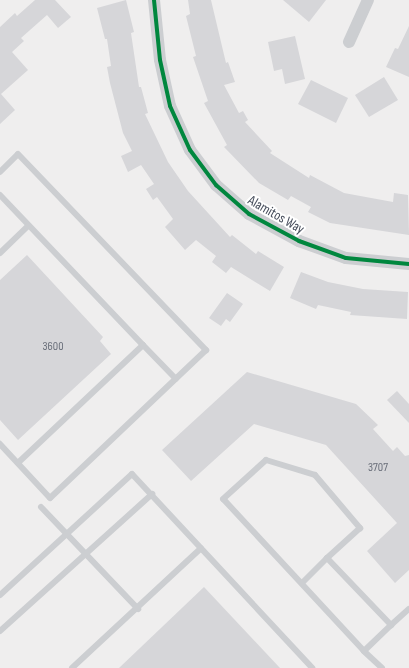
<!DOCTYPE html>
<html>
<head>
<meta charset="utf-8">
<style>
	body { margin:0 }
	#map { position:relative; width:409px; height:668px; overflow:hidden; background:#efeeee; font-family:"Sofia Sans Condensed",sans-serif }
	div>[style] { position:absolute }
	.building>* { inset:0; background:#d6d6d9 }
	.lane>* { height:6px; margin:-3px; padding:0 3px; transform-origin:3px; border-radius:3px; background:#ccced1 }
	.street>* { height:12px; margin:-6px; padding:0 6px; transform-origin:6px; border-radius:6px; background:#ccced1 }
	.cycleway>* { height:4px; margin:-2px; padding:0 2px; transform-origin:2px; border-radius:2px; background:#00873e }
	span { translate:-50% -50%; white-space:nowrap; text-align:center; line-height:1.15; -webkit-text-stroke:4px #fff; paint-order:stroke }
	.number-label { font-size:12px; color:#6b707b }
	.number-label span { -webkit-text-stroke-width:0 }
	.street-label { font-size:14px; color:#454c5a }
</style>
</head>
<body>
<div id="map">
	<div class="building">
		<i style="clip-path:polygon(35px 0,55px 0,71px 17px,58px 28px,47px 15px,21px 38px,24px 41px,12px 52px,28px 70px,1px 94px,15px 110px,0 124px,0 27px,15px 13px,17px 16px)"></i>
		<i style="clip-path:polygon(126px 0,134px 32px,131px 33px,139px 87px,141px 87px,148px 113px,145px 114px,168px 162px,188px 191px,230px 237px,232px 235px,256px 254px,258px 251px,284px 267px,270px 291px,231px 267px,226px 273px,212px 262px,216px 256px,196px 240px,185px 250px,165px 227px,173px 219px,157px 197px,153px 200px,146px 189px,154px 184px,141px 165px,128px 172px,121px 156px,132px 151px,123px 133px,110px 83px,107px 67px,111px 66px,107px 39px,105px 39px,97px 8px)"></i>
		<i style="clip-path:polygon(188px 0,211px 0,226px 63px,228px 62px,235px 82px,224px 85px,239px 113px,243px 111px,248px 120px,245px 122px,272px 151px,270px 153px,309px 178px,310px 175px,344px 193px,393px 202px,394px 193px,408px 195px,409px 235px,330px 223px,308px 212px,311px 207px,291px 196px,288px 200px,259px 183px,224px 147px,227px 145px,204px 103px,208px 101px,193px 57px,196px 56px,186px 16px,190px 14px)"></i>
		<i style="clip-path:polygon(283px 0,326px 0,309px 22px)"></i>
		<i style="clip-path:polygon(409px 26px,409px 77px,386px 67px,395px 48px,398px 49px)"></i>
		<i style="clip-path:polygon(295px 36px,305px 79px,285px 84px,282px 69px,274px 71px,268px 42px)"></i>
		<i style="clip-path:polygon(384px 77px,398px 100px,369px 117px,355px 95px)"></i>
		<i style="clip-path:polygon(311px 80px,348px 98px,336px 123px,298px 104px)"></i>
		<i style="clip-path:polygon(27px 255px,103px 337px,100px 341px,111px 354px,18px 440px,0 420px,0 280px)"></i>
		<i style="clip-path:polygon(301px 272px,328px 282px,363px 289px,408px 292px,407px 319px,350px 315px,351px 312px,318px 305px,316px 309px,290px 298px)"></i>
		<i style="clip-path:polygon(227px 293px,243px 304px,230px 322px,226px 319px,221px 326px,209px 318px)"></i>
		<i style="clip-path:polygon(247px 372px,356px 404px,378px 425px,373px 429px,393px 451px,397px 447px,405px 456px,409px 455px,409px 570px,395px 583px,367px 551px,397px 523px,326px 445px,254px 424px,191px 481px,162px 450px)"></i>
		<i style="clip-path:polygon(397px 391px,409px 404px,409px 423px,387px 400px)"></i>
		<i style="clip-path:polygon(204px 587px,280px 668px,119px 668px)"></i>
	</div>
	<div class="lane">
		<i style="left:0;top:172px;width:25px;rotate:-45deg"></i>
		<i style="left:18px;top:154px;width:272px;rotate:46.2deg"></i>
		<i style="left:206px;top:350px;width:215px;rotate:136.5deg"></i>
		<i style="left:50px;top:498px;width:74px;rotate:-132.8deg"></i>
		<i style="left:0;top:195px;width:207px;rotate:46.4deg"></i>
		<i style="left:143px;top:345px;width:172px;rotate:136.7deg"></i>
		<i style="left:0;top:253px;width:39px;rotate:-44deg"></i>
		<i style="left:143px;top:345px;width:47px;rotate:45.9deg"></i>
		<i style="left:41px;top:507px;width:141px;rotate:46.4deg"></i>
		<i style="left:302px;top:583px;width:35px;rotate:-45deg"></i>
		<i style="left:0;top:595px;width:179px;rotate:-42.5deg"></i>
		<i style="left:132px;top:474px;width:265px;rotate:47.1deg"></i>
		<i style="left:0;top:631px;width:205px;rotate:-42deg"></i>
		<i style="left:364px;top:651px;width:37px;rotate:-44deg"></i>
		<i style="left:72px;top:668px;width:176px;rotate:-42.9deg"></i>
		<i style="left:382px;top:668px;width:25px;rotate:-137deg"></i>
		<i style="left:364px;top:651px;width:207px;rotate:-132.8deg"></i>
		<i style="left:223px;top:499px;width:58px;rotate:-42.2deg"></i>
		<i style="left:266px;top:460px;width:51px;rotate:17deg"></i>
		<i style="left:315px;top:475px;width:70px;rotate:49.7deg"></i>
		<i style="left:360px;top:528px;width:45px;rotate:137.7deg"></i>
		<i style="left:327px;top:558px;width:93px;rotate:46.3deg"></i>
		<i style="left:391px;top:625px;width:24px;rotate:-42deg"></i>
	</div>
	<div class="street">
		<i style="left:154px;top:0;width:60px;rotate:84.3deg"></i>
		<i style="left:160px;top:60px;width:47px;rotate:77.7deg"></i>
		<i style="left:170px;top:106px;width:48px;rotate:65.6deg"></i>
		<i style="left:190px;top:150px;width:44px;rotate:53.4deg"></i>
		<i style="left:216px;top:185px;width:44px;rotate:41.3deg"></i>
		<i style="left:249px;top:214px;width:57px;rotate:28.4deg"></i>
		<i style="left:299px;top:241px;width:50px;rotate:19.9deg"></i>
		<i style="left:346px;top:258px;width:63px;rotate:5.4deg"></i>
		<i style="left:349px;top:42px;width:46px;rotate:-65.7deg"></i>
	</div>
	<div class="cycleway">
		<i style="left:154px;top:0;width:60px;rotate:84.3deg"></i>
		<i style="left:160px;top:60px;width:47px;rotate:77.7deg"></i>
		<i style="left:170px;top:106px;width:48px;rotate:65.6deg"></i>
		<i style="left:190px;top:150px;width:44px;rotate:53.4deg"></i>
		<i style="left:216px;top:185px;width:44px;rotate:41.3deg"></i>
		<i style="left:249px;top:214px;width:57px;rotate:28.4deg"></i>
		<i style="left:299px;top:241px;width:50px;rotate:19.9deg"></i>
		<i style="left:346px;top:258px;width:63px;rotate:5.4deg"></i>
	</div>
	<div class="number-label">
		<span style="left:53px;top:347px">3600</span>
		<span style="left:378px;top:468px">3707</span>
	</div>
	<div class="street-label">
		<span style="left:276px;top:215px;rotate:30deg">Alamitos Way</span>
	</div>
</div>
</body>
</html>
